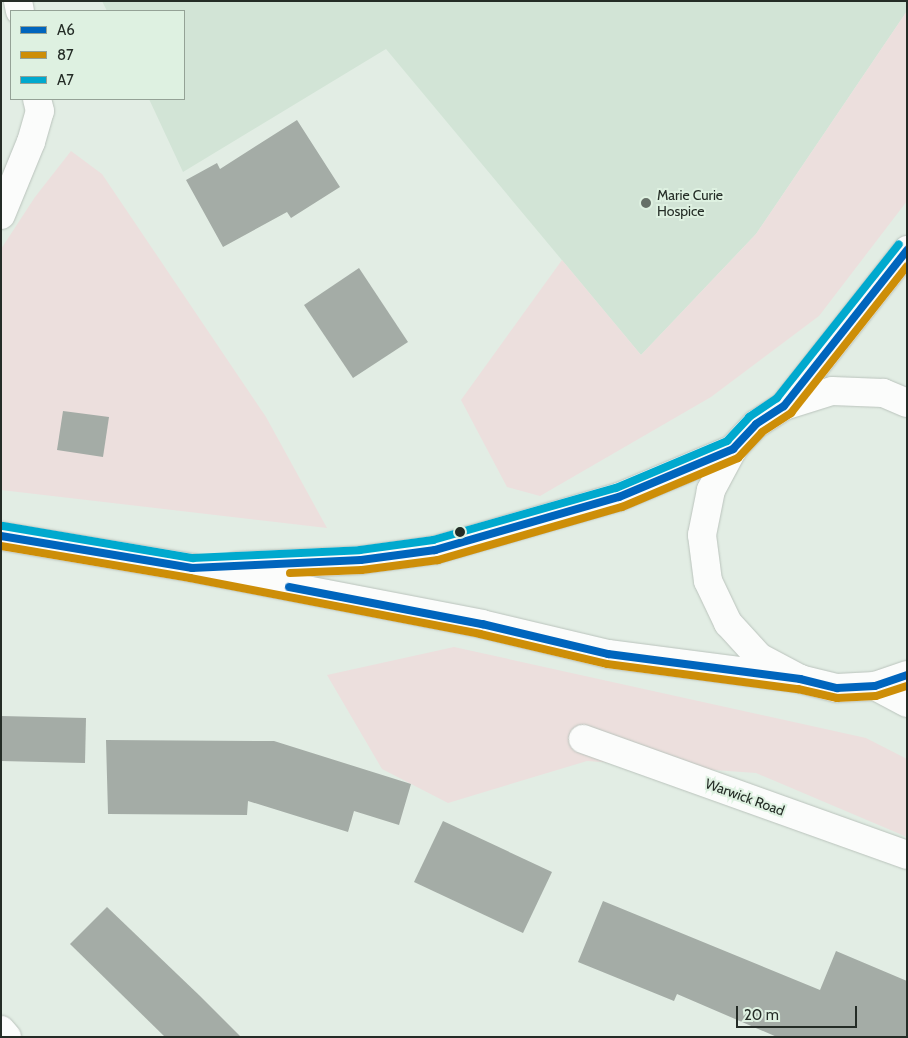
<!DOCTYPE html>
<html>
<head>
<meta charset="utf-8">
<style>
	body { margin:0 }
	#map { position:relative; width:908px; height:1038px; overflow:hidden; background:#e2ede4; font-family:Cabin,sans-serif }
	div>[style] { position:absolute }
	.built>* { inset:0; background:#d2e4d6 }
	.green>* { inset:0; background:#ecdfdd }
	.building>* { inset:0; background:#a4aca6 }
	.roads { filter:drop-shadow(0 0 1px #bac3bc) drop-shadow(0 0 1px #bac3bc) }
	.street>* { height:28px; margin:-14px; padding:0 14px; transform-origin:14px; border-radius:14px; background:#fbfcfb }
	.secondary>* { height:28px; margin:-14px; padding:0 14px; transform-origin:14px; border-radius:14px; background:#fbfcfb }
	.highway>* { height:28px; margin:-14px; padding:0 14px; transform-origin:14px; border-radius:14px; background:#fbfcfb }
	.bus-1>* { height:8px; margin:-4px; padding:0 4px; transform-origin:4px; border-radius:4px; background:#0065bd }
	.bus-2>* { height:8px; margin:-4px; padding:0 4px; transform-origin:4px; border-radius:4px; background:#cd8e08 }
	.bus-3>* { height:8px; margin:-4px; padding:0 4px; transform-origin:4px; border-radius:4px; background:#00a9ce }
	.dots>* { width:14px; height:14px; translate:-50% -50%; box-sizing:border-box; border:2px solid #def1e1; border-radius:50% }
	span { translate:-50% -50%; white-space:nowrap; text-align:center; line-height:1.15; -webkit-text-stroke:4px #def1e1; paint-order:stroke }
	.poi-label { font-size:14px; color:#242c26 }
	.left { translate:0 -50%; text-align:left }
	.street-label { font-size:14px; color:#242c26 }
	.frame { position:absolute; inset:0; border:2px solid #242c26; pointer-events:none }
	.legend { position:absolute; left:10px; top:10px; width:175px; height:90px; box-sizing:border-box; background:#def1e1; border:1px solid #94a296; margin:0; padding:6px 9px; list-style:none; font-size:15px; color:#242c26 }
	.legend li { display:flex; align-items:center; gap:10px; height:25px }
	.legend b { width:25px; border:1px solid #94a296 }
	.scale { position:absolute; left:736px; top:1006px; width:121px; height:22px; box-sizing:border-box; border:2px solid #242c26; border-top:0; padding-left:6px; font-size:15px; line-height:18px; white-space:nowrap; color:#242c26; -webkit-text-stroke:4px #def1e1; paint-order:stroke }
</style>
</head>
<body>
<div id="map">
	<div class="built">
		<i style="clip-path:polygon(102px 1px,907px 1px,907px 11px,756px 234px,641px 355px,386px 49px,183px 172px,149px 99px,184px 99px,184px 11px,107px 11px)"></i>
	</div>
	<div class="green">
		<i style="clip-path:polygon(907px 11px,907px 201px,819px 316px,711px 397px,540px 496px,507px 487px,461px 400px,562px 260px,641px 355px,756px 234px)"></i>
		<i style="clip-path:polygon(71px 151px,102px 174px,266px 417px,327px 528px,1px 490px,1px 249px,35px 197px)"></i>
		<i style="clip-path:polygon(454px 647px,866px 738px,907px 759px,907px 837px,756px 773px,587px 761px,448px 803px,382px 769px,327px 675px)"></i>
	</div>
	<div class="building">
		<i style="clip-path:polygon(297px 120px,340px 187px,291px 218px,287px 212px,223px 247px,186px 180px,217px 163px,220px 169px)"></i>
		<i style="clip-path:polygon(359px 268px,408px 342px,353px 378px,304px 305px)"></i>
		<i style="clip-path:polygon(63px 411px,109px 417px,103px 457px,57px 450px)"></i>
		<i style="clip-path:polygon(1px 716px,86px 718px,85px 763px,1px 761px)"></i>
		<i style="clip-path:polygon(106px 740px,274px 741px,411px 784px,399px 825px,354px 811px,348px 832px,248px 801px,247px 815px,108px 814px)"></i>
		<i style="clip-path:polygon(443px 821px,552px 872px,523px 933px,414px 882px)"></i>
		<i style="clip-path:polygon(603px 901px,820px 990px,836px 951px,907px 981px,907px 1037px,777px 1037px,677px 994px,674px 1001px,578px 962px)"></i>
		<i style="clip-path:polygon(107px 907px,200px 996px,241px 1037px,165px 1037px,70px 944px)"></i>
	</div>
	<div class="roads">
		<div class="street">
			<i style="left:18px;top:1px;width:10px;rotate:79deg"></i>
			<i style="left:1px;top:215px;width:79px;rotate:-67.7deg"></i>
			<i style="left:31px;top:142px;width:32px;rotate:-74deg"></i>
			<i style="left:40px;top:111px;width:12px;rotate:-104deg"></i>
			<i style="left:875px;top:686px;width:36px;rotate:28deg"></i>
			<i style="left:583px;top:739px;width:344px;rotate:19.7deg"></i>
			<i style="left:1px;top:1030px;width:9px;rotate:49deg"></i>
		</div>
		<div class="secondary">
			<i style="left:907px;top:403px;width:26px;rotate:-157deg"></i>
			<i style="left:883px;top:393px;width:51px;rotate:-177.8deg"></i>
			<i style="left:832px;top:391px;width:50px;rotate:162.6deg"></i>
			<i style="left:784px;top:406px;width:33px;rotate:147deg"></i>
			<i style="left:756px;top:424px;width:34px;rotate:133deg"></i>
			<i style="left:733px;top:449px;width:47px;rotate:118.2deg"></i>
			<i style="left:711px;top:490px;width:46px;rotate:101.3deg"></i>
			<i style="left:702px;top:535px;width:46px;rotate:82.6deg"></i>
			<i style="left:708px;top:581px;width:47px;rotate:64.5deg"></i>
			<i style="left:728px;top:623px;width:46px;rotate:47.6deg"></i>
			<i style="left:759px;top:657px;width:47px;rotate:28.2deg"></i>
			<i style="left:800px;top:679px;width:38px;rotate:14deg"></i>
			<i style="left:837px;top:688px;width:38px;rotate:-3deg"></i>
			<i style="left:875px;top:686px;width:34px;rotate:-19deg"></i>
			<i style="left:1px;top:536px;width:194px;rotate:9.5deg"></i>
			<i style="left:192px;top:568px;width:295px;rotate:10.9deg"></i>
			<i style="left:482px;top:624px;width:130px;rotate:13.4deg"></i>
			<i style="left:608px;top:654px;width:194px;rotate:7.4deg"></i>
			<i style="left:236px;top:566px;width:125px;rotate:-2.7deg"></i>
			<i style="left:361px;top:560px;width:75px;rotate:-7.7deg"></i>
			<i style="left:435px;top:550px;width:191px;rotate:-16.1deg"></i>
			<i style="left:619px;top:497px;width:124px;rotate:-22.8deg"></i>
		</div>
		<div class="highway">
			<i style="left:784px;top:406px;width:199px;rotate:-51.7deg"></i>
		</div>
	</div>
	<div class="bus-1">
		<i style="left:1px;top:536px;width:194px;rotate:9.5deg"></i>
		<i style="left:192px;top:568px;width:169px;rotate:-2.7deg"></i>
		<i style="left:361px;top:560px;width:75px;rotate:-7.7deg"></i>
		<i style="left:435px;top:550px;width:191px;rotate:-16.1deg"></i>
		<i style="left:619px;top:497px;width:124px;rotate:-22.8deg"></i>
		<i style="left:733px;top:449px;width:34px;rotate:-47deg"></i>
		<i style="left:756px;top:424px;width:33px;rotate:-33deg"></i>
		<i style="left:784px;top:406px;width:199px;rotate:-51.7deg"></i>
		<i style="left:289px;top:587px;width:197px;rotate:10.9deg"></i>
		<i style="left:482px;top:624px;width:130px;rotate:13.4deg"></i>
		<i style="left:608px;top:654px;width:194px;rotate:7.4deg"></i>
		<i style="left:800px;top:679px;width:38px;rotate:14deg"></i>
		<i style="left:837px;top:688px;width:38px;rotate:-3deg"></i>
		<i style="left:875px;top:686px;width:34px;rotate:-19deg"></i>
	</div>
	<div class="bus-2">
		<i style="left:1px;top:546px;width:192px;rotate:9.6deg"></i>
		<i style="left:190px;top:578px;width:295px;rotate:10.9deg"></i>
		<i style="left:480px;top:634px;width:130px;rotate:13.3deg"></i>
		<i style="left:607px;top:664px;width:193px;rotate:7.5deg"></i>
		<i style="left:798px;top:689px;width:40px;rotate:13deg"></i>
		<i style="left:837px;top:698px;width:39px;rotate:-3deg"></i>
		<i style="left:876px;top:696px;width:33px;rotate:-18deg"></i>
		<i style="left:290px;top:573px;width:72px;rotate:-2.4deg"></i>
		<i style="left:362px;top:570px;width:77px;rotate:-7.5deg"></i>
		<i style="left:438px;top:560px;width:191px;rotate:-16.1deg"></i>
		<i style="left:622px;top:507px;width:126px;rotate:-22.9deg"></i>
		<i style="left:738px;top:458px;width:35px;rotate:-47deg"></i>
		<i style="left:762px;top:432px;width:35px;rotate:-33deg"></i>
		<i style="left:791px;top:413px;width:187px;rotate:-51.7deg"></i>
	</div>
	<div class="bus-3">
		<i style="left:3px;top:526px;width:193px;rotate:9.6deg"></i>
		<i style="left:193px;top:558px;width:167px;rotate:-2.7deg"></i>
		<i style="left:360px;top:550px;width:74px;rotate:-7.8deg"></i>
		<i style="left:433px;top:540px;width:190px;rotate:-15.9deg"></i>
		<i style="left:616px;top:488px;width:121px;rotate:-22.9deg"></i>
		<i style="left:727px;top:441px;width:33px;rotate:-47deg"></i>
		<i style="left:749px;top:417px;width:34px;rotate:-34deg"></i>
		<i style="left:777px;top:398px;width:196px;rotate:-51.6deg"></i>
	</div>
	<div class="dots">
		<i style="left:646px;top:203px;background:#667068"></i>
		<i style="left:460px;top:532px;background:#242c26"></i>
	</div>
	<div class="poi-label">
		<span class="left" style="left:657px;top:203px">Marie Curie<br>Hospice</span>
	</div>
	<div class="street-label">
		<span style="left:745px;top:797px;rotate:20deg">Warwick Road</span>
	</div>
	<div class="frame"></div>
	<ul class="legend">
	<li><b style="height:6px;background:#0065bd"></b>A6</li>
	<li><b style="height:6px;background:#cd8e08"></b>87</li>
	<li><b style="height:6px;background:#00a9ce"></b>A7</li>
	</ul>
	<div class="scale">20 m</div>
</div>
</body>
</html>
